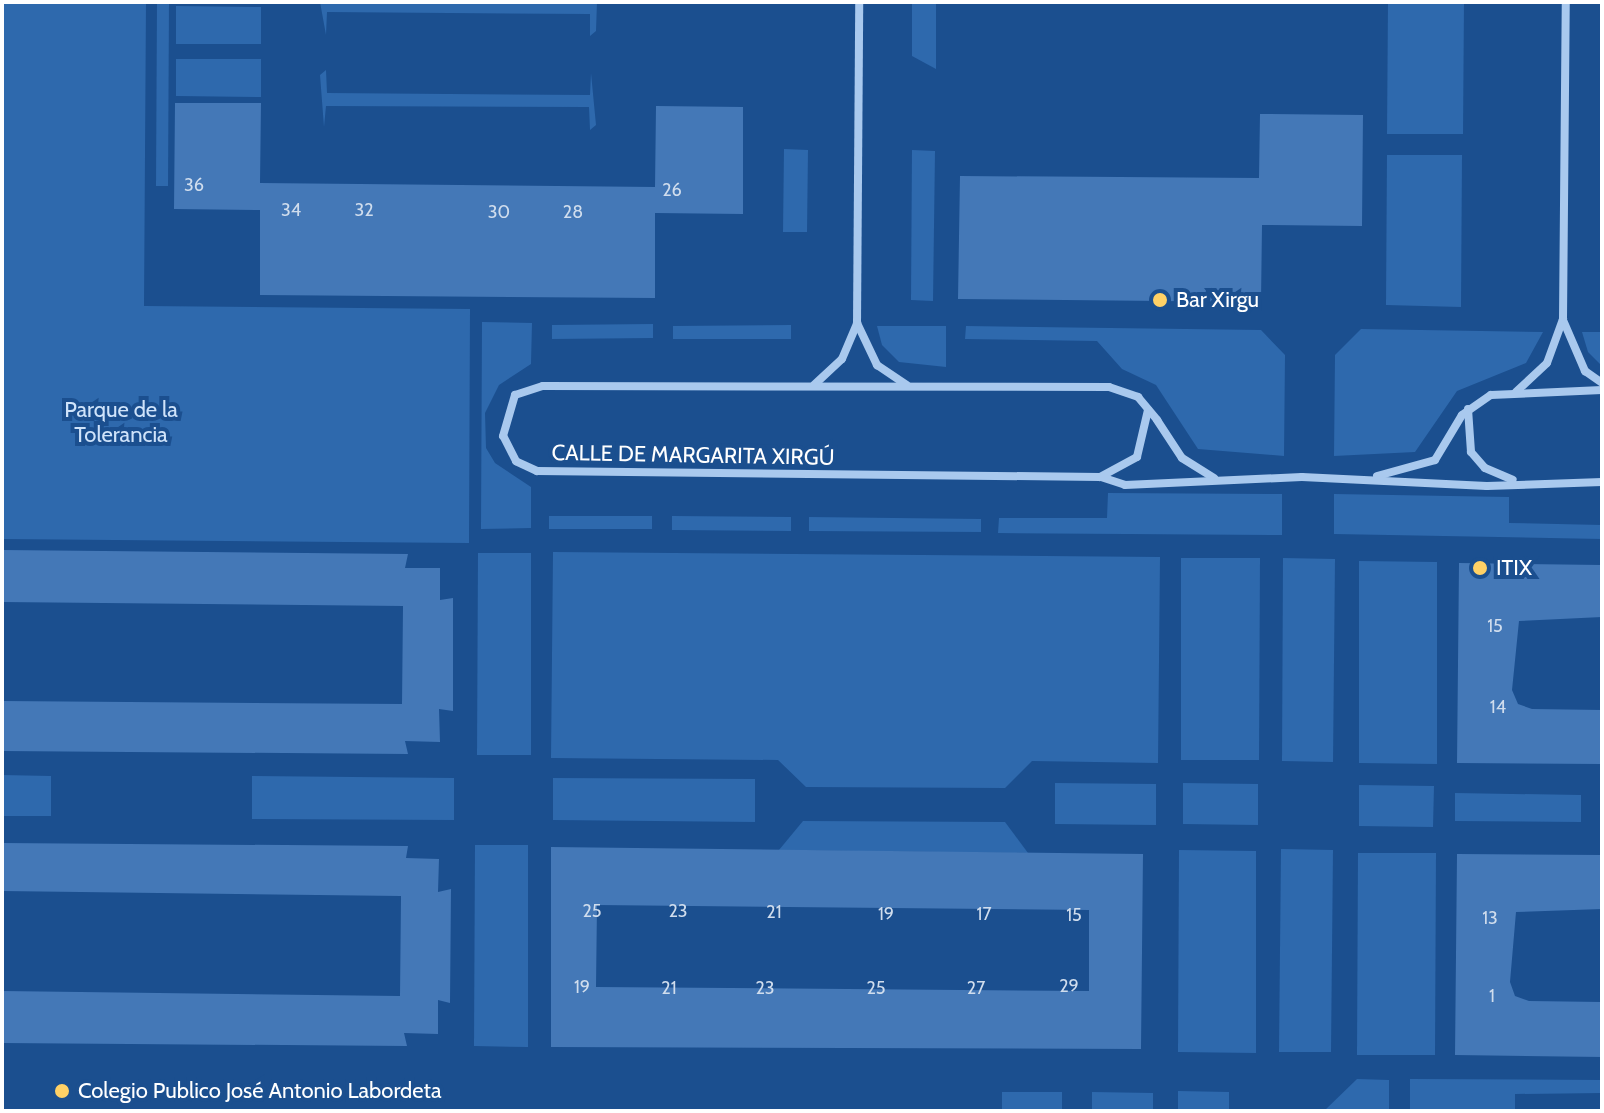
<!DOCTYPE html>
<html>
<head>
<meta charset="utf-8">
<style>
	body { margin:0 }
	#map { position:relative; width:1604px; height:1113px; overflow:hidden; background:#1b4f8f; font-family:Cabin,sans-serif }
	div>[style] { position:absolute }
	.green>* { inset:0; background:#2e69ad }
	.building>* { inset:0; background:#4478b7 }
	.minor>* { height:8px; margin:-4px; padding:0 4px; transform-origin:4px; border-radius:4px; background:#a9c9ee }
	.dots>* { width:22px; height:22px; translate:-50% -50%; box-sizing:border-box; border:4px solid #1b4f8f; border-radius:50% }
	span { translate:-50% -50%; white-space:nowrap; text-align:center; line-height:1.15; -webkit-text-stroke:8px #1b4f8f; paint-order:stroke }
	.number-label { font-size:18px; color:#d0dded }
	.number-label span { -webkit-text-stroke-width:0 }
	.poi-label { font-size:22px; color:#fff }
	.left { translate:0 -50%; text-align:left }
	.park-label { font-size:22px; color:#cfe3fa }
	.street-label { font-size:22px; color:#fff }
	.frame { position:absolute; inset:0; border:4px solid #fff; pointer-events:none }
</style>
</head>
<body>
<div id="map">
	<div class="green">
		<i style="clip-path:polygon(2px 2px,146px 2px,144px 306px,470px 309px,469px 543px,2px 539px)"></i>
		<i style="clip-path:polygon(157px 2px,169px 2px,168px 186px,156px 186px)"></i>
		<i style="clip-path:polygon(320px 2px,597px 2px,596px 31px,590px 36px,590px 14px,327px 12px,326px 35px)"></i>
		<i style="clip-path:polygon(912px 2px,936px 2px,936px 69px,912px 56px)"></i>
		<i style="clip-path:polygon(1388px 2px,1464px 2px,1463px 134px,1387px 134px)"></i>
		<i style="clip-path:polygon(176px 6px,261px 7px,261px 44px,176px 44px)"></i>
		<i style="clip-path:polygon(176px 59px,261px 59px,261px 97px,176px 96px)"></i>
		<i style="clip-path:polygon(326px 70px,327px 93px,590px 95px,591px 73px,596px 125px,590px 130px,589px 107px,326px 106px,324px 127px,320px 75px)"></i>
		<i style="clip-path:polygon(784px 149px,808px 150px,807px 232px,783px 232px)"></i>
		<i style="clip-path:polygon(912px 150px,935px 151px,933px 301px,911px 300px)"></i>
		<i style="clip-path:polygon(1387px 155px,1462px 155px,1461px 307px,1386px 305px)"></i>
		<i style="clip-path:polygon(482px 322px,532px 323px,531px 364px,499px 385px,485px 413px,486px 448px,495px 463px,531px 487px,531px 528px,481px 529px)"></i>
		<i style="clip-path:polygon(653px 324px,653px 338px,552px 339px,552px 325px)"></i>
		<i style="clip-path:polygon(791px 325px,791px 339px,673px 339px,673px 326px)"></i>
		<i style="clip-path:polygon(877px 326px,946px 326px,946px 367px,899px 362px,882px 345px)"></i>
		<i style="clip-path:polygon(966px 326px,1261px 330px,1285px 355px,1284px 456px,1198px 449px,1156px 385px,1122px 369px,1097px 341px,965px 339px)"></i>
		<i style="clip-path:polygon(1361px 329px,1543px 332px,1526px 363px,1457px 391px,1415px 452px,1334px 456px,1335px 355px)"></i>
		<i style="clip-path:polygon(1582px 332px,1602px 332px,1602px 366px,1588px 352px)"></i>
		<i style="clip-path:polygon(1108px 493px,1282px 494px,1282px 535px,998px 533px,999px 518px,1107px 518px)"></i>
		<i style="clip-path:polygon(1334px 494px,1509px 497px,1509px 523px,1602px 525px,1602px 539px,1334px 534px)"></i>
		<i style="clip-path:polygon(549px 516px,652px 516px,652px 529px,549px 529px)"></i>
		<i style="clip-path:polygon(672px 516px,791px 517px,791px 531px,672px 530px)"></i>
		<i style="clip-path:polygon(809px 517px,981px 519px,981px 532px,809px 531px)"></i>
		<i style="clip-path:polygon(553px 552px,1160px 557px,1158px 763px,1032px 761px,1005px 788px,806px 787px,778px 760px,551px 758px)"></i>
		<i style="clip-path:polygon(478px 553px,531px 553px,531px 755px,477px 755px)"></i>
		<i style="clip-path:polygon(1181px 558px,1260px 558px,1259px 760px,1181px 760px)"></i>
		<i style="clip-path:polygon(1283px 558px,1335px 559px,1333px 762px,1282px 761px)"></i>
		<i style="clip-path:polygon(1359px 561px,1437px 562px,1437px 764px,1359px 763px)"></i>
		<i style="clip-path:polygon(2px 775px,51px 776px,51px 816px,2px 816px)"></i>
		<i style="clip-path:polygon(252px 776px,454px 778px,454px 820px,252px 819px)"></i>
		<i style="clip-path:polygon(553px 778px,755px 779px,755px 822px,553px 820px)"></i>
		<i style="clip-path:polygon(1055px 783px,1156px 784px,1156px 825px,1055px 824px)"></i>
		<i style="clip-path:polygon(1183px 783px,1258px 784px,1258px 825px,1183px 824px)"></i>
		<i style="clip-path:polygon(1359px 785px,1434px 786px,1433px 827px,1359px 826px)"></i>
		<i style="clip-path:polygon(1455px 793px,1581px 795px,1581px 822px,1455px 821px)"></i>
		<i style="clip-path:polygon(803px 821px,1005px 822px,1028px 853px,779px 850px)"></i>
		<i style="clip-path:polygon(475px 845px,528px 845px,528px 1047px,474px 1046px)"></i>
		<i style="clip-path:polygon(1281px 849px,1333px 850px,1331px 1052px,1279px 1052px)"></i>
		<i style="clip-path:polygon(1179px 850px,1256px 851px,1256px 1053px,1178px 1052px)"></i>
		<i style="clip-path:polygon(1358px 853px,1436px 853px,1435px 1055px,1357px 1055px)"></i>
		<i style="clip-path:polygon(1357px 1079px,1389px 1080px,1389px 1111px,1324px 1111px)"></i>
		<i style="clip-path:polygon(1410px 1079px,1602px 1080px,1602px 1093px,1515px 1094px,1515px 1111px,1410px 1111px)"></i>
		<i style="clip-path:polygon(1178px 1091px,1229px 1092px,1229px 1111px,1178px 1111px)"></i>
		<i style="clip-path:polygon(1002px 1092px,1062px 1092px,1062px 1111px,1002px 1111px)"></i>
		<i style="clip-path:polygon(1092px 1092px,1153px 1093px,1153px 1111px,1092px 1111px)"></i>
	</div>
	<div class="building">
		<i style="clip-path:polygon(175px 103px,261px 103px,260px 183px,655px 187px,656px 106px,743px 107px,743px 214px,655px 213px,655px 298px,260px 295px,260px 210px,174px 209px)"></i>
		<i style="clip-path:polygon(1260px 114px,1363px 115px,1362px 226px,1262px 225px,1261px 302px,958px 299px,960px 176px,1259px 178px)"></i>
		<i style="clip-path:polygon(2px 550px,408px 554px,405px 568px,440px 568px,440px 600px,453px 598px,453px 711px,439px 709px,440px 742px,405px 741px,408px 754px,2px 751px,2px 701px,402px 704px,403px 606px,2px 602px)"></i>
		<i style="clip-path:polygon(1459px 563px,1602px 565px,1602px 617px,1519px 621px,1512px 690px,1518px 704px,1532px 709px,1602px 710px,1602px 764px,1457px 763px)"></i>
		<i style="clip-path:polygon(2px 843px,408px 846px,406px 858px,439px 859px,438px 892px,451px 889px,450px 1003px,438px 1000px,438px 1034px,404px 1033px,407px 1046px,2px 1043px,2px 991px,400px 996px,401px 896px,2px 891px)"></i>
		<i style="clip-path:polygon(evenodd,551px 847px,1143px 854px,1141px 1049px,551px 1047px,551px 847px,597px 905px,1089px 910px,1089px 991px,596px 987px,597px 905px)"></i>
		<i style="clip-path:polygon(1457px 854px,1602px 855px,1602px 909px,1516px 912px,1510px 982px,1515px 996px,1529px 1001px,1602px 1002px,1602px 1057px,1455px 1055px)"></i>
	</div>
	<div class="minor">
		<i style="left:1563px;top:320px;width:56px;rotate:66.7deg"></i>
		<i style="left:1585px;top:371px;width:21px;rotate:35deg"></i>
		<i style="left:857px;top:323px;width:47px;rotate:64.5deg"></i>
		<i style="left:877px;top:365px;width:36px;rotate:34deg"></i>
		<i style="left:814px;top:385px;width:38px;rotate:-43deg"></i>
		<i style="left:842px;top:359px;width:39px;rotate:-67deg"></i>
		<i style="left:857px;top:323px;width:321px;rotate:-89.6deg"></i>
		<i style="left:1516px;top:392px;width:42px;rotate:-43.1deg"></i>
		<i style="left:1547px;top:363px;width:47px;rotate:-70deg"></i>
		<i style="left:1563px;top:319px;width:317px;rotate:-89.5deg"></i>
		<i style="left:1468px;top:409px;width:43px;rotate:86deg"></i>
		<i style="left:1471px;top:452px;width:21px;rotate:49deg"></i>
		<i style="left:1485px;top:468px;width:30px;rotate:23deg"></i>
		<i style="left:1148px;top:410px;width:48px;rotate:103.2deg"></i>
		<i style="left:1137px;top:457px;width:42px;rotate:151.6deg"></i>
		<i style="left:1100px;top:477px;width:563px;rotate:-179.39deg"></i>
		<i style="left:537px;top:471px;width:23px;rotate:-155deg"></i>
		<i style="left:516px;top:461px;width:28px;rotate:-117deg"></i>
		<i style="left:503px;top:436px;width:43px;rotate:-73.7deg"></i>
		<i style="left:515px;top:395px;width:29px;rotate:-18deg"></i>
		<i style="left:543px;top:386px;width:566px;rotate:0.1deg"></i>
		<i style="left:1109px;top:387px;width:31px;rotate:19deg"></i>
		<i style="left:1138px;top:397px;width:30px;rotate:50deg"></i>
		<i style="left:1157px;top:420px;width:45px;rotate:56.7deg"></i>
		<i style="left:1182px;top:458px;width:38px;rotate:32deg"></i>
		<i style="left:1377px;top:476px;width:60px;rotate:-15.4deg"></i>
		<i style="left:1435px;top:460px;width:52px;rotate:-59deg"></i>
		<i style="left:1462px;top:415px;width:35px;rotate:-35deg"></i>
		<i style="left:1491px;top:395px;width:111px;rotate:-2.6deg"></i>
		<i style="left:1101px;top:477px;width:25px;rotate:18deg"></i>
		<i style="left:1125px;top:485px;width:177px;rotate:-2.6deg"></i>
		<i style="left:1302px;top:477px;width:185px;rotate:2.8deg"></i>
		<i style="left:1487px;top:486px;width:115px;rotate:-2deg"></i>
	</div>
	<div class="dots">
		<i style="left:1160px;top:300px;background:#ffd166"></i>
		<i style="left:1480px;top:568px;background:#ffd166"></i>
		<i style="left:62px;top:1091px;background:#ffd166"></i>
	</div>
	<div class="number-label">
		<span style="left:194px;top:185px">36</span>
		<span style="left:672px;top:190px">26</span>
		<span style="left:291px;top:210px">34</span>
		<span style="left:364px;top:210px">32</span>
		<span style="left:499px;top:212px">30</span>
		<span style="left:573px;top:212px">28</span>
		<span style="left:1495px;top:626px">15</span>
		<span style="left:1498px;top:707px">14</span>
		<span style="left:592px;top:911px">25</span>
		<span style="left:678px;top:911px">23</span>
		<span style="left:774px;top:912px">21</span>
		<span style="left:886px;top:914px">19</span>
		<span style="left:984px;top:914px">17</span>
		<span style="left:1074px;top:915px">15</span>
		<span style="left:1490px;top:918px">13</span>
		<span style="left:1069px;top:986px">29</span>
		<span style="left:582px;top:987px">19</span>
		<span style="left:669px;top:988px">21</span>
		<span style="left:765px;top:988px">23</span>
		<span style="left:876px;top:988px">25</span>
		<span style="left:976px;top:988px">27</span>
		<span style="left:1492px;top:996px">1</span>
	</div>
	<div class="poi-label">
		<span class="left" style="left:1176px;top:300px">Bar Xirgu</span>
		<span class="left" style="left:1496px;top:568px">ITIX</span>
		<span class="left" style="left:78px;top:1091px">Colegio Publico José Antonio Labordeta</span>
	</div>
	<div class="park-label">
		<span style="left:121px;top:422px">Parque de la<br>Tolerancia</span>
	</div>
	<div class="street-label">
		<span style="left:693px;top:455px;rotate:1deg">CALLE DE MARGARITA XIRGÚ</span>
	</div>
	<div class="frame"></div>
</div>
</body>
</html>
